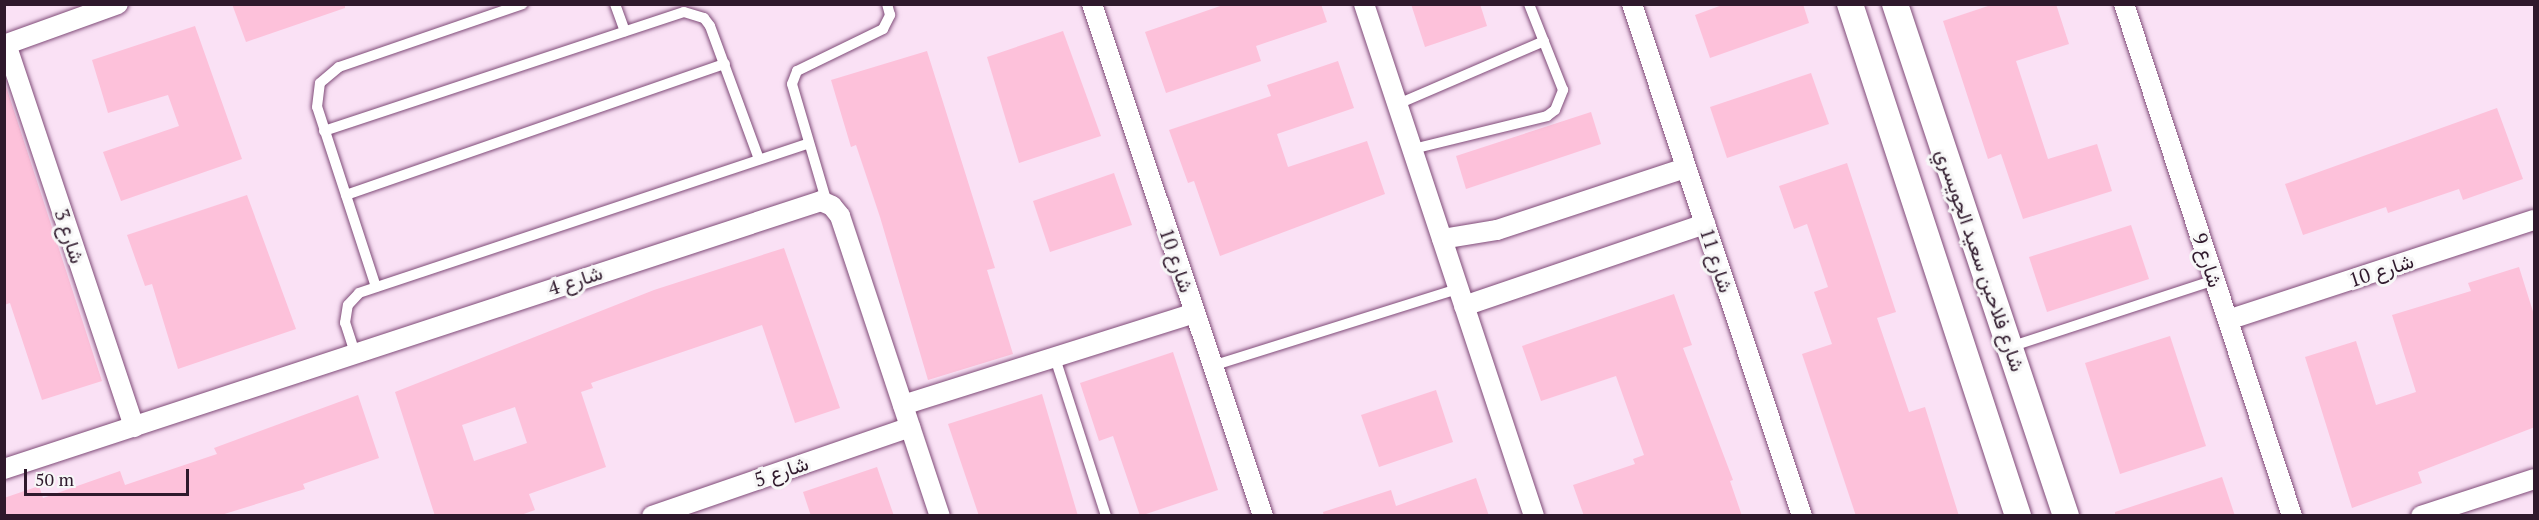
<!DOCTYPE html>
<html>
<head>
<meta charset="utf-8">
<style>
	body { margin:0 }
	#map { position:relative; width:2539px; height:520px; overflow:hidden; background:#fae1f5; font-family:"PT Serif",Vazirmatn,serif }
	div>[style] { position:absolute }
	.building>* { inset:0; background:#fdc1da }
	.roads { filter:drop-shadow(0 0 2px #7f4b78) drop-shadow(0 0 2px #7f4b78) }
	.service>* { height:10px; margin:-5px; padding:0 5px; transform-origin:5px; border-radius:5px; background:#fff }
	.minor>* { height:20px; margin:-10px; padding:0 10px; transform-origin:10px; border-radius:10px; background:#fff }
	.tertiary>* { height:26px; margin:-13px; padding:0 13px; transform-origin:13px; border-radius:13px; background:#fff }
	span { translate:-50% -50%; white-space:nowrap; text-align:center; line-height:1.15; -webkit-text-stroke:6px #f7f7f7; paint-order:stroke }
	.street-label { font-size:20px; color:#2f192c }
	.frame { position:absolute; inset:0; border:6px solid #2f192c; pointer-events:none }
	.scale { position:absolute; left:24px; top:469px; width:165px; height:27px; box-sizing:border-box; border:3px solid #2f192c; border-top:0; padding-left:8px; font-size:18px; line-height:21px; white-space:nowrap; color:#2f192c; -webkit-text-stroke:4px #f7f7f7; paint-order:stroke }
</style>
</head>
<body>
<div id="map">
	<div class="building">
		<i style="clip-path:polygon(232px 4px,345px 4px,345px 8px,246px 42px)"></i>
		<i style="clip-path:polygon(1226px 4px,1321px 4px,1327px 22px,1256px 46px,1261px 61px,1166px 93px,1145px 32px)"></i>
		<i style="clip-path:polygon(1411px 4px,1480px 4px,1487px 26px,1425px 47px)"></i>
		<i style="clip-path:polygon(1725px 4px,1803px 4px,1809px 23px,1710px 58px,1695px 15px)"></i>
		<i style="clip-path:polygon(1994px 4px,2056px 4px,2069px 44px,2016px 61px,2048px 159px,2097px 144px,2112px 191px,2023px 219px,2001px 154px,1988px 159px,1943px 21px)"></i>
		<i style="clip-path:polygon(195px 26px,242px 159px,121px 201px,103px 152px,179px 126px,168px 95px,108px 113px,92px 60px)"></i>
		<i style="clip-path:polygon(1063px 31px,1101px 136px,1019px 163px,987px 57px)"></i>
		<i style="clip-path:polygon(927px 51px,995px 268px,987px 270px,1013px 354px,928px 380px,880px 217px,856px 145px,851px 147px,831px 80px)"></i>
		<i style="clip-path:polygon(1338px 61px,1354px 108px,1277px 134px,1288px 167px,1367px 141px,1385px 194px,1220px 256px,1194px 181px,1188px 183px,1169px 130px,1271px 96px,1267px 85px)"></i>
		<i style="clip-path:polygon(1811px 73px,1829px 124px,1727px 158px,1710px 107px)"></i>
		<i style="clip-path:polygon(4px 80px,102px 381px,42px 400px,10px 303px,4px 305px)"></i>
		<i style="clip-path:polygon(2497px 108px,2523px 179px,2463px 200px,2459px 189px,2388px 213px,2386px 207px,2303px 235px,2285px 184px)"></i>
		<i style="clip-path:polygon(1591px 112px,1601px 144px,1466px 189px,1456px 156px)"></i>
		<i style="clip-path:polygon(1847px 163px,1896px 312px,1877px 318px,1909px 412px,1925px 407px,1959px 516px,1856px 516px,1802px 354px,1832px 344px,1814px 292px,1828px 287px,1807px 224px,1794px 229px,1779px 186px)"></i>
		<i style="clip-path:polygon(1114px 173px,1132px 225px,1050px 252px,1033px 201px)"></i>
		<i style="clip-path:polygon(247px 195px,296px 329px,178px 369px,152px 284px,145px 286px,127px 235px)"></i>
		<i style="clip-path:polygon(2131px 225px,2149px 279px,2047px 312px,2029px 257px)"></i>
		<i style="clip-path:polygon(evenodd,784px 248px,840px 408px,795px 423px,762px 325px,591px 383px,593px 388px,581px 392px,606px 467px,529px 494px,535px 510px,518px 516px,435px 516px,395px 392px,654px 290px,784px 248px,515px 407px,527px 443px,474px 461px,462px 425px,515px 407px)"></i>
		<i style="clip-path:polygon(2519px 267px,2535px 318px,2535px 427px,2418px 472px,2422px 483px,2352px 508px,2305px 357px,2356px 341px,2376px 405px,2416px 392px,2392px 315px,2471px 291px,2468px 283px)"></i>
		<i style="clip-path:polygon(1674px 294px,1692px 345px,1683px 348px,1733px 480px,1730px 481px,1742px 516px,1584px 516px,1573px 485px,1635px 464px,1633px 459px,1644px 455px,1616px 376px,1541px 401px,1522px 346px)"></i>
		<i style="clip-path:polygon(2170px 336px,2206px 446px,2120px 474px,2085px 363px)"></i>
		<i style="clip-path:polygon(1173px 352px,1218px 490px,1140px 516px,1113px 436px,1099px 441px,1080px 383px)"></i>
		<i style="clip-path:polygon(1436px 390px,1453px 442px,1379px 467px,1361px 415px)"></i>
		<i style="clip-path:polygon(1042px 394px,1078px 516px,979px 516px,948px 424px)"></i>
		<i style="clip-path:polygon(358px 395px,379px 458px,303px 484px,305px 489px,218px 516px,4px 516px,4px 498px,39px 486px,43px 498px,120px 471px,125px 485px,217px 454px,214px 448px)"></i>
		<i style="clip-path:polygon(877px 467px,894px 516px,811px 516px,803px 492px)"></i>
		<i style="clip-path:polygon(2222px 477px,2235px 516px,2115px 516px,2115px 512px)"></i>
		<i style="clip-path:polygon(1476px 478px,1489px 516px,1324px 516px,1323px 512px,1391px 490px,1396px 506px)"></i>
	</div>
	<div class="roads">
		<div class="service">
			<i style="left:615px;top:4px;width:29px;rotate:70deg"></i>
			<i style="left:1398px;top:104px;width:159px;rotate:-23.3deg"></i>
			<i style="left:324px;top:131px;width:379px;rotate:-18.3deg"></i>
			<i style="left:684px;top:12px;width:21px;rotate:17deg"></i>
			<i style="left:704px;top:18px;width:10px;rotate:53deg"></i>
			<i style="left:710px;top:26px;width:142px;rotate:69.8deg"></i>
			<i style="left:1413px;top:149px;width:138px;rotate:-13.8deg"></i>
			<i style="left:1547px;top:116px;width:10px;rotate:-37deg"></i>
			<i style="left:1555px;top:110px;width:22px;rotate:-68deg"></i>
			<i style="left:1563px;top:90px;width:92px;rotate:-111.6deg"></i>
			<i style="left:346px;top:195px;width:401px;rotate:-19.1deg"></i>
			<i style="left:827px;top:203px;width:124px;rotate:-106.4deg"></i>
			<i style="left:792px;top:84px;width:14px;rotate:-69deg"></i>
			<i style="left:797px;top:71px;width:96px;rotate:-26deg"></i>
			<i style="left:883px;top:29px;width:16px;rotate:-63deg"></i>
			<i style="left:890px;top:15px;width:11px;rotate:-105deg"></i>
			<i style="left:376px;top:287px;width:189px;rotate:-108.1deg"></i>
			<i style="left:317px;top:107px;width:24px;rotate:-83deg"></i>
			<i style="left:320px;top:83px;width:25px;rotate:-40deg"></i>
			<i style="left:339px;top:67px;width:194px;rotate:-18.9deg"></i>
			<i style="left:2010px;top:347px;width:216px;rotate:-18.1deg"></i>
			<i style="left:355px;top:353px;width:32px;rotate:-108deg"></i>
			<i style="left:345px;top:323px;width:18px;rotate:-81deg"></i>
			<i style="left:348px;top:305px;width:16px;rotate:-47deg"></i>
			<i style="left:359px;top:293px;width:474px;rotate:-18.4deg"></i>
			<i style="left:1055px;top:358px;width:166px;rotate:72.1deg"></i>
			<i style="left:1212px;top:366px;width:258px;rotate:-17.4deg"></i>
		</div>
		<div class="minor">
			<i style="left:1092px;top:4px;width:540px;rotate:71.53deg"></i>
			<i style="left:1364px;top:4px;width:539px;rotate:71.63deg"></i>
			<i style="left:1632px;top:4px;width:539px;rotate:71.63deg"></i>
			<i style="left:2124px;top:4px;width:539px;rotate:71.83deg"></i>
			<i style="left:6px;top:44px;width:404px;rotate:71.5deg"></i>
			<i style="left:4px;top:45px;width:121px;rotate:-19.8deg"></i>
			<i style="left:1442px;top:239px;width:56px;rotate:-9.3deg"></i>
			<i style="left:1497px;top:230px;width:199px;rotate:-18.2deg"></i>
			<i style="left:1464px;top:306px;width:255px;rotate:-18.8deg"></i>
			<i style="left:2228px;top:320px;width:322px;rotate:-18.1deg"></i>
			<i style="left:903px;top:405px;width:306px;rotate:-17.5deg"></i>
			<i style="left:4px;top:469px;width:860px;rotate:-18.16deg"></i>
			<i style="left:821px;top:201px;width:12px;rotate:24deg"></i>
			<i style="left:832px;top:206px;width:13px;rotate:51deg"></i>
			<i style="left:840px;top:216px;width:316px;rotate:71.6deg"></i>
			<i style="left:652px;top:516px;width:273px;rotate:-19deg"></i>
			<i style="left:2421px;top:516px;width:119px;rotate:-18.1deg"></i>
		</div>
		<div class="tertiary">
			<i style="left:1850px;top:4px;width:539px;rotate:71.83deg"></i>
			<i style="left:1895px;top:4px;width:540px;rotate:71.53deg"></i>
		</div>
	</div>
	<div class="street-label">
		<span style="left:70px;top:236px;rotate:72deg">شارع 3</span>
		<span style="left:1177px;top:260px;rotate:71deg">شارع 10</span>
		<span style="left:1717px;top:260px;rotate:72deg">شارع 11</span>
		<span style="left:1981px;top:260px;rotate:71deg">شارع فلاحبن سعيد الجويسري</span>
		<span style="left:2208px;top:260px;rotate:72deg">شارع 9</span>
		<span style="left:2381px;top:270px;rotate:-18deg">شارع 10</span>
		<span style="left:575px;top:280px;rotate:-18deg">شارع 4</span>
		<span style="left:781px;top:471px;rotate:-19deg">شارع 5</span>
	</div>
	<div class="frame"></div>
	<div class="scale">50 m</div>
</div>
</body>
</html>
